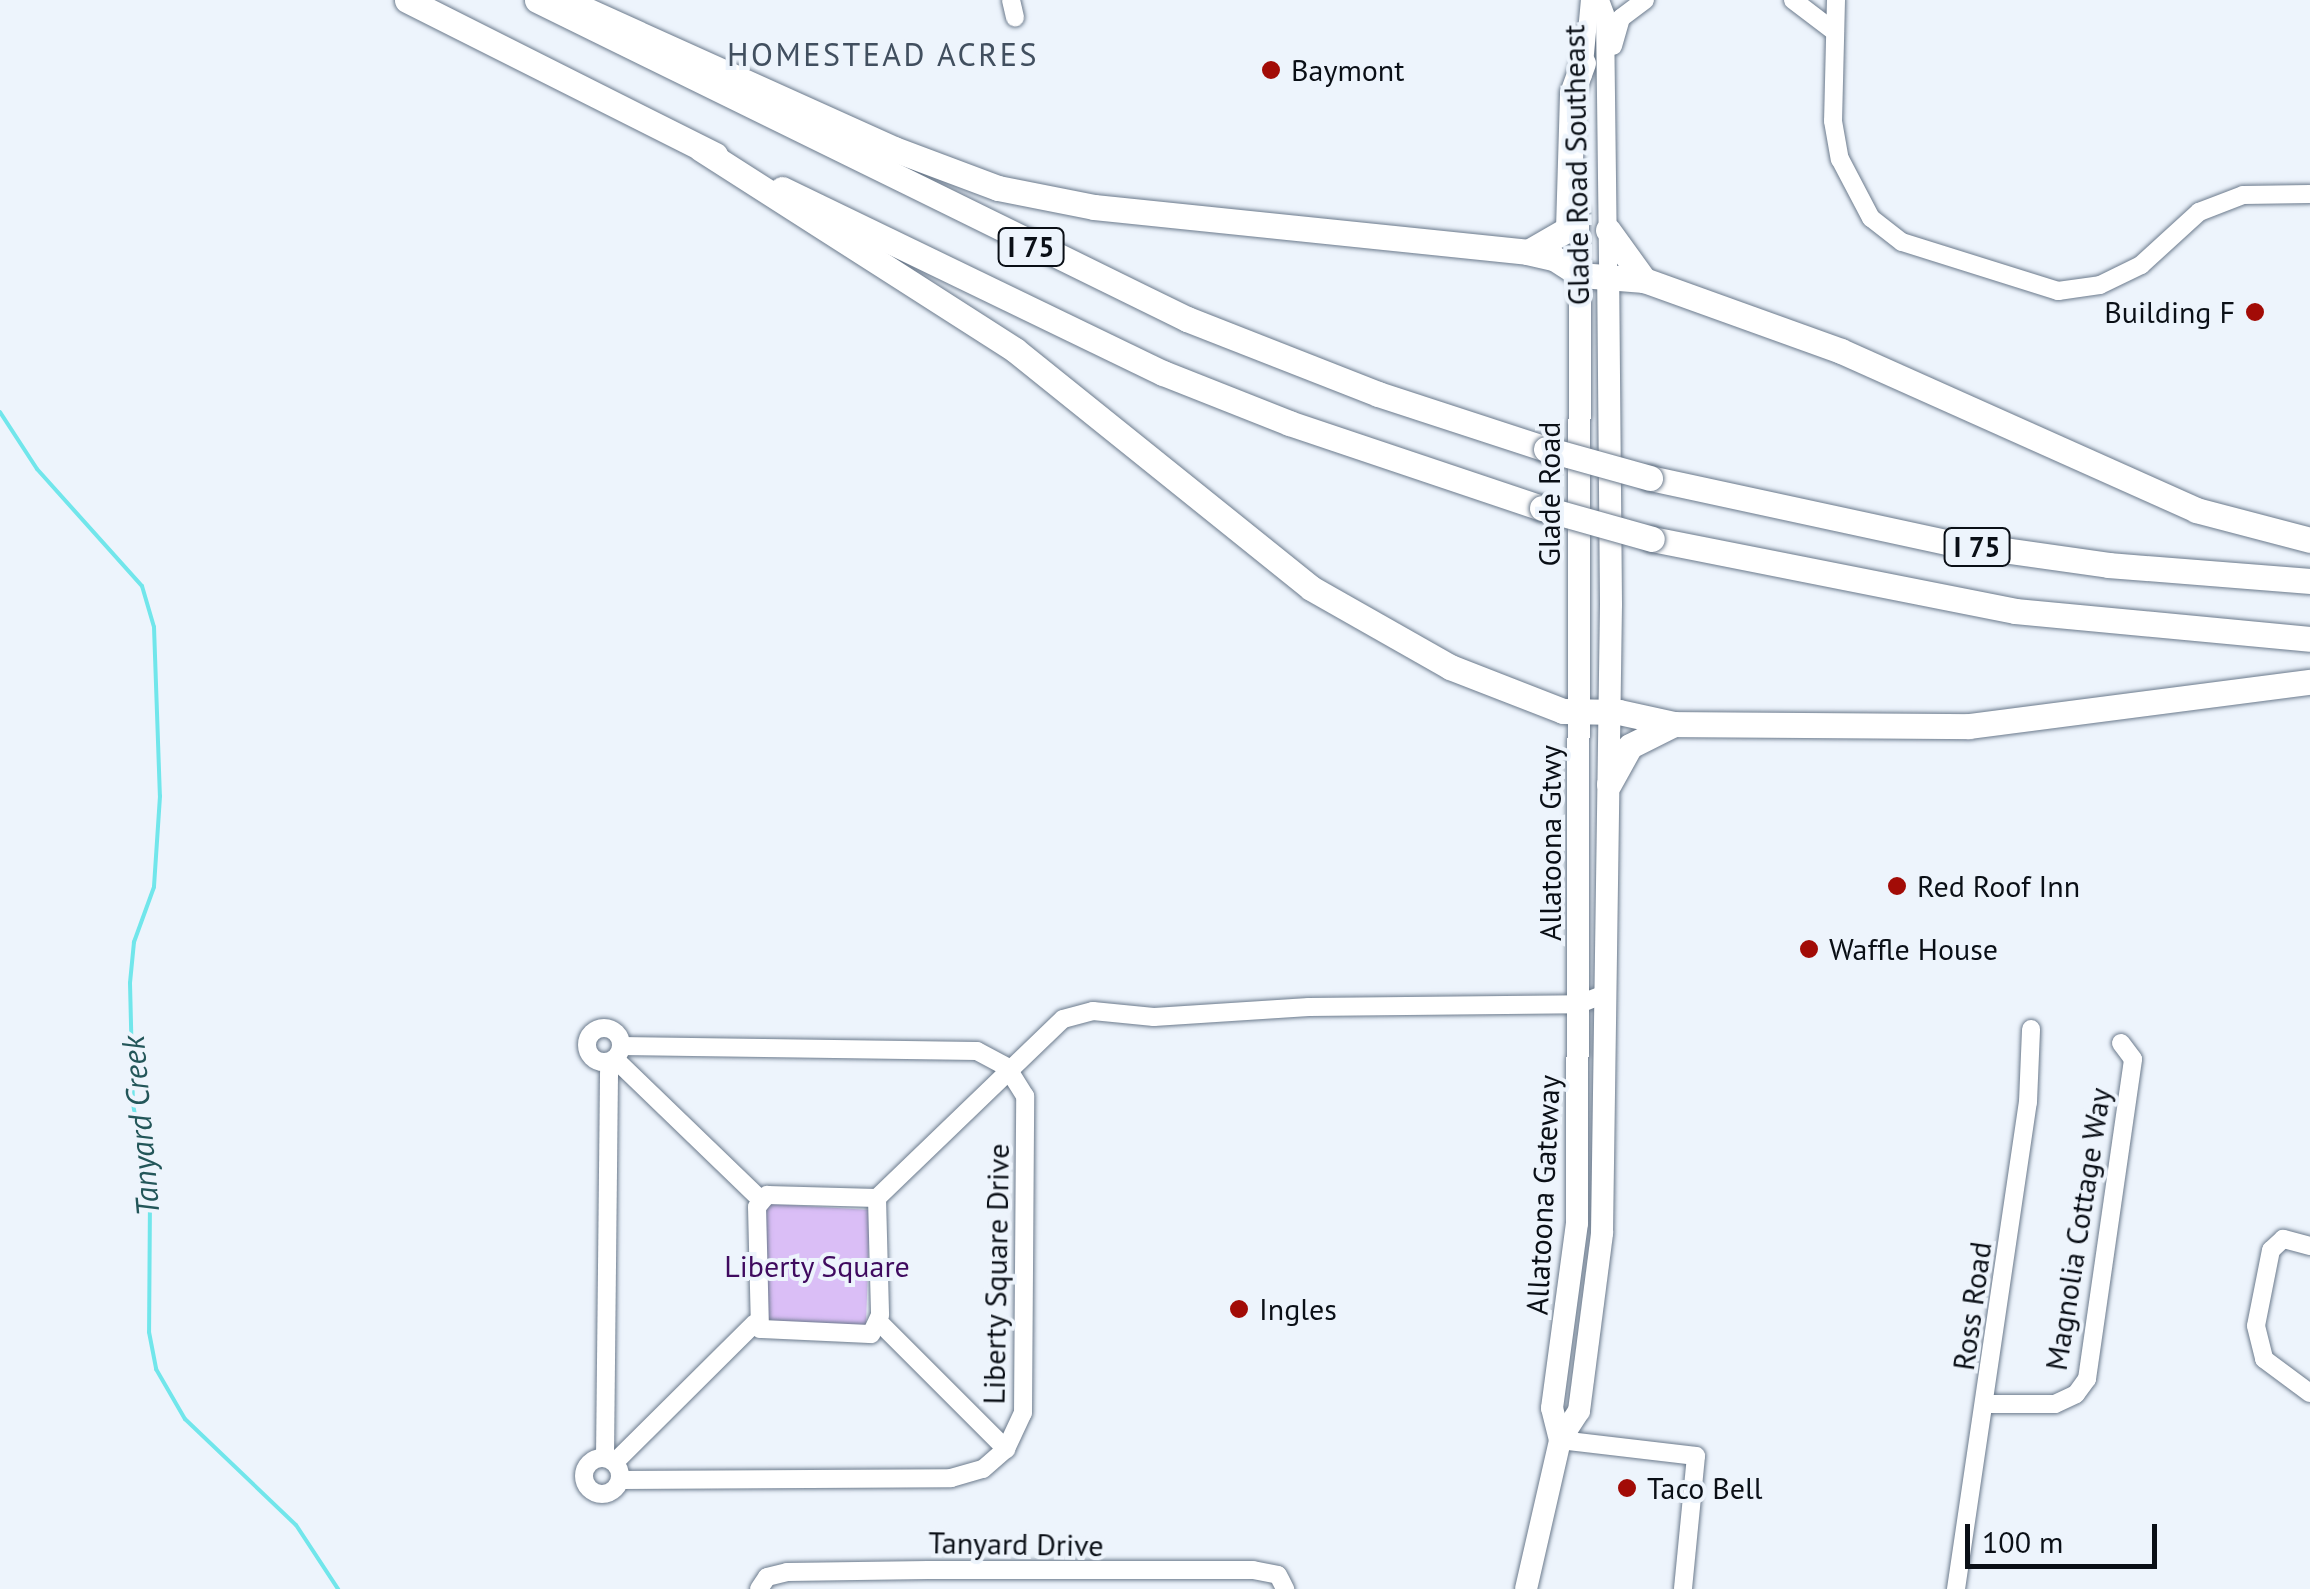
<!DOCTYPE html>
<html>
<head>
<meta charset="utf-8">
<style>
	body { margin:0 }
	#map { position:relative; width:2310px; height:1589px; overflow:hidden; background:#edf4fc; font-family:"PT Sans",sans-serif }
	div>[style] { position:absolute }
	.green>* { inset:0; background:#dabef6 }
	.stream>* { height:4px; margin:-2px; padding:0 2px; transform-origin:2px; border-radius:2px; background:#71e6eb }
	.roads { filter:drop-shadow(0 0 2px #6b7a8c) drop-shadow(0 0 2px #6b7a8c) }
	.minor>* { height:18px; margin:-9px; padding:0 9px; transform-origin:9px; border-radius:9px; background:#fff }
	.minor>.ring { margin:-9px; padding:0; box-sizing:content-box; background:none; border:18px solid #fff; border-radius:50% }
	.major>* { height:22px; margin:-11px; padding:0 11px; transform-origin:11px; border-radius:11px; background:#fff }
	.highway>* { height:25px; margin:-12.5px; padding:0 12.5px; transform-origin:12.5px; border-radius:12.5px; background:#fff }
	.bridges { filter:drop-shadow(0 0 2px #6b7a8c) drop-shadow(0 0 2px #6b7a8c) }
	.highway-bridge>* { height:25px; margin:-12.5px; padding:0 12.5px; transform-origin:12.5px; border-radius:12.5px; background:#fff }
	.dots>* { width:28px; height:28px; translate:-50% -50%; box-sizing:border-box; border:5px solid #edf4fc; border-radius:50% }
	span { translate:-50% -50%; white-space:nowrap; text-align:center; line-height:1.15; -webkit-text-stroke:8px #edf4fc; paint-order:stroke }
	.shield-label span { padding:2px 8px; background:#edf4fc; border:2px solid; border-radius:8px; -webkit-text-stroke-width:0 }
	.shield-label { font-size:28px; color:#0a0f16; font-weight:700 }
	.poi-label { font-size:30px; color:#0a0f16 }
	.left { translate:0 -50%; text-align:left }
	.right { translate:-100% -50%; text-align:right }
	.street-label { font-size:30px; color:#0a0f16 }
	.park-label { font-size:30px; color:#3f0a5f }
	.neighbourhood-label { font-size:32px; color:#414f5f; letter-spacing:2.5px }
	.water-label { font-size:32px; color:#235659; font-style:italic }
	.scale { position:absolute; left:1965px; top:1524px; width:192px; height:45px; box-sizing:border-box; border:5px solid #0a0f16; border-top:0; padding-left:12px; font-size:30px; line-height:35px; white-space:nowrap; color:#0a0f16; -webkit-text-stroke:8px #edf4fc; paint-order:stroke }
</style>
</head>
<body>
<div id="map">
	<div class="green">
		<i style="clip-path:polygon(772px 1204px,870px 1210px,866px 1325px,765px 1323px,766px 1209px)"></i>
	</div>
	<div class="stream">
		<i style="left:0;top:412px;width:68px;rotate:57deg"></i>
		<i style="left:37px;top:469px;width:157px;rotate:48.1deg"></i>
		<i style="left:142px;top:586px;width:43px;rotate:73.7deg"></i>
		<i style="left:154px;top:627px;width:169px;rotate:88deg"></i>
		<i style="left:160px;top:796px;width:91px;rotate:93.8deg"></i>
		<i style="left:154px;top:887px;width:59px;rotate:110deg"></i>
		<i style="left:134px;top:942px;width:41px;rotate:95.6deg"></i>
		<i style="left:130px;top:983px;width:121px;rotate:88.6deg"></i>
		<i style="left:133px;top:1104px;width:96px;rotate:79.7deg"></i>
		<i style="left:150px;top:1198px;width:134px;rotate:90.4deg"></i>
		<i style="left:149px;top:1332px;width:38px;rotate:79deg"></i>
		<i style="left:156px;top:1369px;width:58px;rotate:59.9deg"></i>
		<i style="left:185px;top:1419px;width:153px;rotate:43.7deg"></i>
		<i style="left:296px;top:1525px;width:77px;rotate:56.7deg"></i>
	</div>
	<div class="roads">
		<div class="minor">
			<i style="left:1011px;top:0;width:18px;rotate:77deg"></i>
			<i style="left:1600px;top:0;width:15px;rotate:70deg"></i>
			<i style="left:1605px;top:14px;width:264px;rotate:89.3deg"></i>
			<i style="left:1793px;top:0;width:53px;rotate:37.3deg"></i>
			<i style="left:1836px;top:0;width:121px;rotate:91.4deg"></i>
			<i style="left:1833px;top:121px;width:39px;rotate:80deg"></i>
			<i style="left:1840px;top:159px;width:67px;rotate:62.3deg"></i>
			<i style="left:1871px;top:218px;width:39px;rotate:38deg"></i>
			<i style="left:1902px;top:242px;width:164px;rotate:17.4deg"></i>
			<i style="left:2058px;top:291px;width:42px;rotate:-8.1deg"></i>
			<i style="left:2100px;top:285px;width:46px;rotate:-26deg"></i>
			<i style="left:2141px;top:265px;width:79px;rotate:-42.4deg"></i>
			<i style="left:2199px;top:212px;width:47px;rotate:-21.1deg"></i>
			<i style="left:2243px;top:195px;width:67px;rotate:-0.9deg"></i>
			<i style="left:1613px;top:46px;width:29px;rotate:-74deg"></i>
			<i style="left:1621px;top:18px;width:30px;rotate:-37deg"></i>
			<i style="left:1583px;top:75px;width:75px;rotate:-84.7deg"></i>
			<i style="left:1580px;top:275px;width:64px;rotate:-90deg"></i>
			<i class="ring" style="left:587px;top:1028px;width:16px;height:16px"></i>
			<i style="left:615px;top:1059px;width:202px;rotate:44deg"></i>
			<i style="left:767px;top:1195px;width:110px;rotate:1.6deg"></i>
			<i style="left:877px;top:1198px;width:117px;rotate:88.5deg"></i>
			<i style="left:880px;top:1315px;width:21px;rotate:115deg"></i>
			<i style="left:871px;top:1334px;width:111px;rotate:-177.4deg"></i>
			<i style="left:760px;top:1329px;width:122px;rotate:-91.4deg"></i>
			<i style="left:757px;top:1207px;width:16px;rotate:-50deg"></i>
			<i style="left:877px;top:1198px;width:258px;rotate:-43.9deg"></i>
			<i style="left:1063px;top:1019px;width:31px;rotate:-15deg"></i>
			<i style="left:1093px;top:1011px;width:61px;rotate:5.6deg"></i>
			<i style="left:1154px;top:1017px;width:155px;rotate:-3.7deg"></i>
			<i style="left:1309px;top:1007px;width:270px;rotate:-0.6deg"></i>
			<i style="left:1579px;top:1004px;width:28px;rotate:-21deg"></i>
			<i style="left:2310px;top:1246px;width:28px;rotate:-165deg"></i>
			<i style="left:2283px;top:1239px;width:16px;rotate:137deg"></i>
			<i style="left:2271px;top:1250px;width:77px;rotate:101.2deg"></i>
			<i style="left:2256px;top:1326px;width:34px;rotate:76deg"></i>
			<i style="left:2264px;top:1359px;width:57px;rotate:36.5deg"></i>
			<i style="left:879px;top:1322px;width:180px;rotate:45deg"></i>
			<i style="left:1986px;top:1404px;width:69px"></i>
			<i style="left:2055px;top:1404px;width:23px;rotate:-25deg"></i>
			<i style="left:2076px;top:1394px;width:19px;rotate:-54deg"></i>
			<i style="left:2087px;top:1379px;width:323px;rotate:-81.8deg"></i>
			<i style="left:2133px;top:1059px;width:20px;rotate:-127deg"></i>
			<i style="left:1560px;top:1440px;width:137px;rotate:6.7deg"></i>
			<i style="left:1696px;top:1456px;width:134px;rotate:95.6deg"></i>
			<i style="left:605px;top:1457px;width:395px;rotate:-89.4deg"></i>
			<i class="ring" style="left:584px;top:1458px;width:18px;height:18px"></i>
			<i style="left:615px;top:1462px;width:197px;rotate:-44.8deg"></i>
			<i style="left:620px;top:1480px;width:331px;rotate:-0.3deg"></i>
			<i style="left:951px;top:1478px;width:33px;rotate:-16deg"></i>
			<i style="left:983px;top:1469px;width:30px;rotate:-41deg"></i>
			<i style="left:1006px;top:1449px;width:40px;rotate:-65deg"></i>
			<i style="left:1023px;top:1413px;width:317px;rotate:-89.6deg"></i>
			<i style="left:1025px;top:1096px;width:34px;rotate:-122deg"></i>
			<i style="left:1007px;top:1067px;width:34px;rotate:-152deg"></i>
			<i style="left:977px;top:1051px;width:356px;rotate:-179.2deg"></i>
			<i style="left:759px;top:1589px;width:14px;rotate:-56deg"></i>
			<i style="left:767px;top:1577px;width:21px;rotate:-14deg"></i>
			<i style="left:787px;top:1572px;width:141px;rotate:-0.8deg"></i>
			<i style="left:928px;top:1570px;width:325px"></i>
			<i style="left:1253px;top:1570px;width:25px;rotate:11deg"></i>
			<i style="left:1278px;top:1575px;width:16px;rotate:63deg"></i>
			<i style="left:1956px;top:1589px;width:492px;rotate:-81.6deg"></i>
			<i style="left:2028px;top:1102px;width:73px;rotate:-87.6deg"></i>
		</div>
		<div class="major">
			<i style="left:1560px;top:1440px;width:33px;rotate:-104deg"></i>
			<i style="left:1552px;top:1408px;width:187px;rotate:-82.3deg"></i>
			<i style="left:1577px;top:1223px;width:948px;rotate:-89.82deg"></i>
			<i style="left:1526px;top:1589px;width:153px;rotate:-77.1deg"></i>
			<i style="left:1560px;top:1440px;width:35px;rotate:-57deg"></i>
			<i style="left:1579px;top:1411px;width:179px;rotate:-82.6deg"></i>
			<i style="left:1602px;top:1233px;width:629px;rotate:-89.18deg"></i>
			<i style="left:1611px;top:604px;width:326px;rotate:-90.5deg"></i>
		</div>
		<div class="highway">
			<i style="left:407px;top:0;width:345px;rotate:26.7deg"></i>
			<i style="left:537px;top:0;width:724px;rotate:26.14deg"></i>
			<i style="left:1187px;top:319px;width:205px;rotate:21.4deg"></i>
			<i style="left:1378px;top:394px;width:177px;rotate:18.1deg"></i>
			<i style="left:564px;top:0;width:362px;rotate:24.3deg"></i>
			<i style="left:894px;top:149px;width:111px;rotate:20.6deg"></i>
			<i style="left:998px;top:188px;width:98px;rotate:11.2deg"></i>
			<i style="left:1094px;top:207px;width:435px;rotate:5.9deg"></i>
			<i style="left:1527px;top:252px;width:28px;rotate:13deg"></i>
			<i style="left:1554px;top:258px;width:31px;rotate:33deg"></i>
			<i style="left:1580px;top:275px;width:64px;rotate:4.5deg"></i>
			<i style="left:1644px;top:280px;width:209px;rotate:19.8deg"></i>
			<i style="left:1841px;top:351px;width:389px;rotate:24.1deg"></i>
			<i style="left:2196px;top:510px;width:118px;rotate:14.7deg"></i>
			<i style="left:701px;top:149px;width:373px;rotate:32.6deg"></i>
			<i style="left:1015px;top:350px;width:380px;rotate:38.8deg"></i>
			<i style="left:1311px;top:588px;width:160px;rotate:29.6deg"></i>
			<i style="left:1450px;top:667px;width:121px;rotate:21.3deg"></i>
			<i style="left:1563px;top:711px;width:56px;rotate:1deg"></i>
			<i style="left:1619px;top:712px;width:56px;rotate:12.3deg"></i>
			<i style="left:1674px;top:724px;width:295px;rotate:0.4deg"></i>
			<i style="left:1969px;top:726px;width:344px;rotate:-7.4deg"></i>
			<i style="left:782px;top:189px;width:423px;rotate:25.8deg"></i>
			<i style="left:1163px;top:373px;width:136px;rotate:21.6deg"></i>
			<i style="left:1289px;top:423px;width:267px;rotate:18.6deg"></i>
			<i style="left:1608px;top:230px;width:62px;rotate:54.2deg"></i>
			<i style="left:1528px;top:252px;width:46px;rotate:-29.9deg"></i>
			<i style="left:1568px;top:229px;width:136px;rotate:-88.3deg"></i>
			<i style="left:1572px;top:93px;width:32px;rotate:-70deg"></i>
			<i style="left:1650px;top:478px;width:304px;rotate:12.2deg"></i>
			<i style="left:1947px;top:542px;width:163px;rotate:8.1deg"></i>
			<i style="left:2108px;top:565px;width:203px;rotate:4.5deg"></i>
			<i style="left:1652px;top:539px;width:370px;rotate:11.2deg"></i>
			<i style="left:2015px;top:611px;width:296px;rotate:5.4deg"></i>
			<i style="left:1609px;top:784px;width:43px;rotate:-61.1deg"></i>
			<i style="left:1630px;top:746px;width:49px;rotate:-26.6deg"></i>
		</div>
	</div>
	<div class="bridges">
		<div class="highway-bridge">
			<i style="left:1546px;top:449px;width:108px;rotate:15.6deg"></i>
			<i style="left:1542px;top:508px;width:114px;rotate:15.7deg"></i>
		</div>
	</div>
	<div class="dots">
		<i style="left:1271px;top:70px;background:#a20b06"></i>
		<i style="left:2255px;top:312px;background:#a20b06"></i>
		<i style="left:1897px;top:886px;background:#a20b06"></i>
		<i style="left:1809px;top:949px;background:#a20b06"></i>
		<i style="left:1239px;top:1309px;background:#a20b06"></i>
		<i style="left:1627px;top:1488px;background:#a20b06"></i>
	</div>
	<div class="shield-label">
		<span style="left:1031px;top:247px">I 75</span>
		<span style="left:1977px;top:547px">I 75</span>
	</div>
	<div class="poi-label">
		<span class="left" style="left:1291px;top:70px">Baymont</span>
		<span class="right" style="left:2235px;top:312px">Building F</span>
		<span class="left" style="left:1917px;top:886px">Red Roof Inn</span>
		<span class="left" style="left:1829px;top:949px">Waffle House</span>
		<span class="left" style="left:1259px;top:1309px">Ingles</span>
		<span class="left" style="left:1647px;top:1488px">Taco Bell</span>
	</div>
	<div class="street-label">
		<span style="left:1576px;top:165px;rotate:-91deg">Glade Road Southeast</span>
		<span style="left:1549px;top:494px;rotate:-90deg">Glade Road</span>
		<span style="left:1550px;top:843px;rotate:-90deg">Allatoona Gtwy</span>
		<span style="left:1543px;top:1195px;rotate:-87deg">Allatoona Gateway</span>
		<span style="left:2078px;top:1229px;rotate:-81deg">Magnolia Cottage Way</span>
		<span style="left:996px;top:1274px;rotate:-89deg">Liberty Square Drive</span>
		<span style="left:1972px;top:1306px;rotate:-82deg">Ross Road</span>
		<span style="left:1016px;top:1544px;rotate:1deg">Tanyard Drive</span>
	</div>
	<div class="park-label">
		<span style="left:817px;top:1266px">Liberty Square</span>
	</div>
	<div class="neighbourhood-label">
		<span style="left:883px;top:54px">HOMESTEAD ACRES</span>
	</div>
	<div class="water-label">
		<span style="left:140px;top:1126px;rotate:-95deg">Tanyard Creek</span>
	</div>
	<div class="scale">100 m</div>
</div>
</body>
</html>
